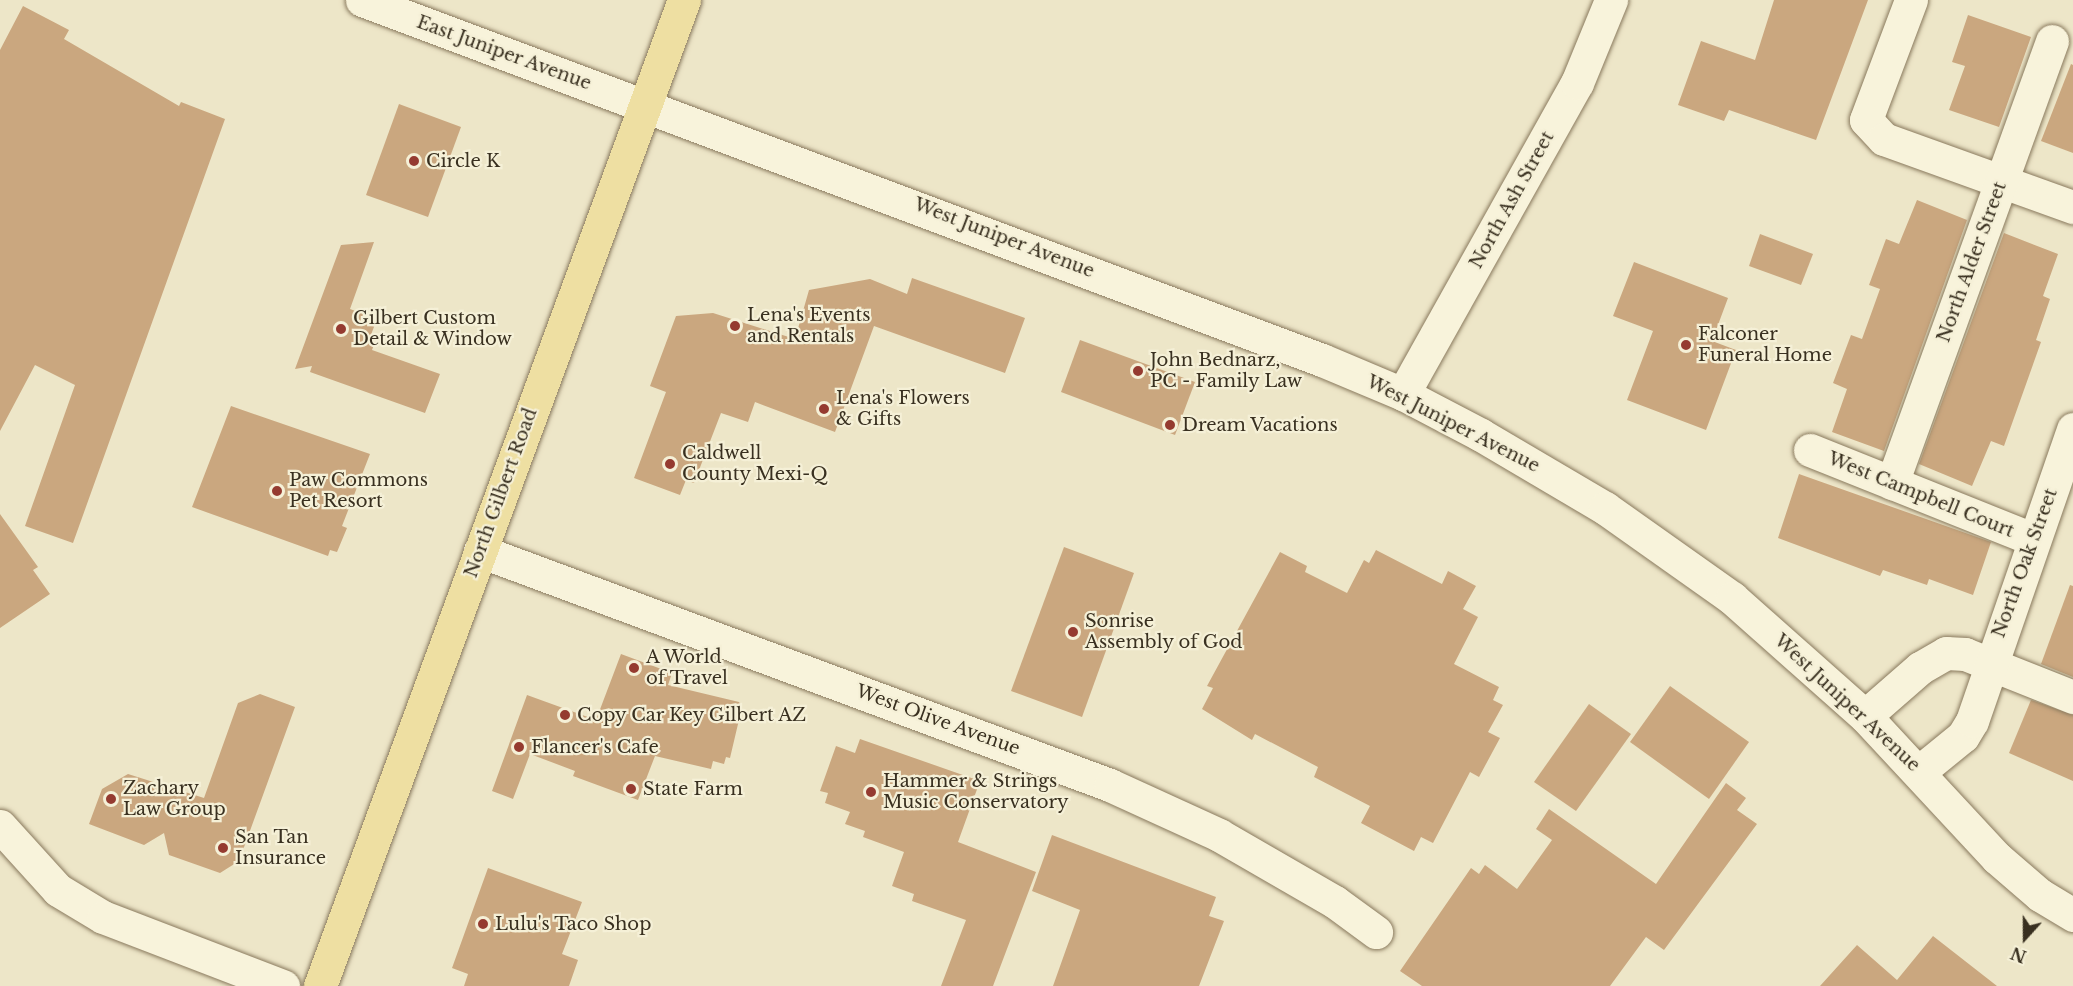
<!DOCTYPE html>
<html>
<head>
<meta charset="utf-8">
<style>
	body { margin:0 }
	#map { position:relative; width:2073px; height:986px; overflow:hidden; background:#ede6c8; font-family:"Libre Baskerville",serif }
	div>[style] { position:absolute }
	.building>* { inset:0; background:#caa77f }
	.roads { filter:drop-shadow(0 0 2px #89795d) drop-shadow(0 0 2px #89795d) }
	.street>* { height:33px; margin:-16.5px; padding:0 16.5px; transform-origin:16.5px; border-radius:16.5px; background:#f8f3db }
	.primary>* { height:33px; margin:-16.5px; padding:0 16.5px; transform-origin:16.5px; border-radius:16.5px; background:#eedfa2 }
	.dots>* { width:16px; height:16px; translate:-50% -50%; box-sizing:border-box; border:3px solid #f5f0d7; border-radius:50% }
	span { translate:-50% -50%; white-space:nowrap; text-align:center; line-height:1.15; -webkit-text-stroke:4.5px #f5f0d7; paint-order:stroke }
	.street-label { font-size:18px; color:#393020 }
	.poi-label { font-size:18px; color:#393020 }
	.left { translate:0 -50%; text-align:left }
	.north { position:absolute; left:1995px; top:908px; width:60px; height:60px; -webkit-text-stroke:4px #f5f0d7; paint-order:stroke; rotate:201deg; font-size:16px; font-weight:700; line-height:24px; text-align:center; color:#393020 }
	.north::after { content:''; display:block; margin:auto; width:21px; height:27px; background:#393020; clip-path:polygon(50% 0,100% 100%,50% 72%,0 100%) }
</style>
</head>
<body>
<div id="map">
	<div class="building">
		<i style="clip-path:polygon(1774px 0,1868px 0,1816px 140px,1729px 110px,1724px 121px,1678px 105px,1701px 41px,1755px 60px)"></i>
		<i style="clip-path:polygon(23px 6px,69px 30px,64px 39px,179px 106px,181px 102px,225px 119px,73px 543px,25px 526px,75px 385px,35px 365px,0 431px,0 50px)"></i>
		<i style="clip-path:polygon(1968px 15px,2031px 37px,1999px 127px,1949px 110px,1965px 66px,1952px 62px)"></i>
		<i style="clip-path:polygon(2071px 64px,2073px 65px,2073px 153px,2041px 141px)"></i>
		<i style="clip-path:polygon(399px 104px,461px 127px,428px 217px,366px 195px)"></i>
		<i style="clip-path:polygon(1917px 200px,1967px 220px,1884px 451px,1832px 432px,1847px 389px,1833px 383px,1851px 335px,1862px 339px,1880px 289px,1869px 285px,1886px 239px,1899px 244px)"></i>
		<i style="clip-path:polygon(2004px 233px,2058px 254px,2043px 296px,2050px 299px,2036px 340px,2041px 342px,2004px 446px,1991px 441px,1972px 486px,1919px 464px)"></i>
		<i style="clip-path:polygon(1760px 234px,1813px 254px,1801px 285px,1749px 266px)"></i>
		<i style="clip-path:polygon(374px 242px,350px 309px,377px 319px,369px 340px,375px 342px,372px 350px,440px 374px,425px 413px,310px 372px,312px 366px,295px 369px,341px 245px)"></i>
		<i style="clip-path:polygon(1634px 262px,1728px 298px,1712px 341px,1736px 350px,1706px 430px,1627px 400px,1653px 331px,1613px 316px)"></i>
		<i style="clip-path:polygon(912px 278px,1025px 318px,1005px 373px,874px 326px,835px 432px,755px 402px,748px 422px,721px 413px,694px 483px,686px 480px,680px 495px,634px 478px,666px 392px,650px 386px,676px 316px,713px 313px,795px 339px,809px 290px,870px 279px,907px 294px)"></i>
		<i style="clip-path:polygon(1080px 340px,1195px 382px,1175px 435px,1061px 392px)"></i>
		<i style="clip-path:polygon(231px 406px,370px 454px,342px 526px,347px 528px,337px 552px,330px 550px,328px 556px,192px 507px)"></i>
		<i style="clip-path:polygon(1799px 474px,1991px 542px,1973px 595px,1929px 579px,1927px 585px,1883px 570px,1880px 576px,1778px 538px)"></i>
		<i style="clip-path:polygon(0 514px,38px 567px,33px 570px,50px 594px,0 628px)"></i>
		<i style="clip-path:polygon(1064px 547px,1134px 573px,1082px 717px,1011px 691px)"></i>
		<i style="clip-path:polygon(1376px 550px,1442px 584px,1448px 571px,1476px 586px,1463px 609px,1478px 617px,1454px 664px,1499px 687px,1493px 700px,1503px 705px,1488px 732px,1500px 738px,1479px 777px,1470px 772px,1433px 843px,1421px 837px,1414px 851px,1361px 823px,1370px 806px,1314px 777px,1318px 767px,1255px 734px,1252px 740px,1202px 709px,1213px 688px,1207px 686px,1280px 552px,1307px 566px,1305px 572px,1347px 593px,1364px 560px,1369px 563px)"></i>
		<i style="clip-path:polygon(2070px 585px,2073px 586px,2073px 677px,2041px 664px)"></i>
		<i style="clip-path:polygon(621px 654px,672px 673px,668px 685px,739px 702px,742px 707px,730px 758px,726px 757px,724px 764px,713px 761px,711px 769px,655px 756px,638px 800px,573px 776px,575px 771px,530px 754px,513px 799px,492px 791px,527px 695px,596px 720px)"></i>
		<i style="clip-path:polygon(1670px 686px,1749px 742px,1709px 799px,1630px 742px)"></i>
		<i style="clip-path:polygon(260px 694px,295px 707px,239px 861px,220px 873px,169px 855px,164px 833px,144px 845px,89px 824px,102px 789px,128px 774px,204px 798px,238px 703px)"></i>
		<i style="clip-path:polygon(2031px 700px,2073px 715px,2073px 781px,2009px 753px)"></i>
		<i style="clip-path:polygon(1589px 704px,1631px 734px,1576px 811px,1534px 782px)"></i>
		<i style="clip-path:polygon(860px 739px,980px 781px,958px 842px,1036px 872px,993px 986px,941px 986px,966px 920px,912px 901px,914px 894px,892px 886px,904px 852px,863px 837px,865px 831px,845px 824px,850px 812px,825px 803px,828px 793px,820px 791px,836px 746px,855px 753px)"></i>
		<i style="clip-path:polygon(1726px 783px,1746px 798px,1737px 810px,1757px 824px,1664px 950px,1646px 937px,1610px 986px,1422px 986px,1400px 971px,1471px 868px,1479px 874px,1485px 865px,1517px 889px,1552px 840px,1536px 829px,1549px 809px,1656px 884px)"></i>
		<i style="clip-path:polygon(1052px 835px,1216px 897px,1209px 916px,1224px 921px,1199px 986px,1053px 986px,1080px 910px,1032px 891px)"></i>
		<i style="clip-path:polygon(488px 868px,582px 902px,562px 954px,578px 960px,569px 986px,464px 986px,468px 974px,452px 968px)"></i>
		<i style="clip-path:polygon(1933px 936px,1997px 986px,1820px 986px,1857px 945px,1897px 980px)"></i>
	</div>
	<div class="roads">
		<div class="street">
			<i style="left:362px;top:0;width:1025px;rotate:20.56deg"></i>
			<i style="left:1322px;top:360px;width:88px;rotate:22.8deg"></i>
			<i style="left:1403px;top:394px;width:88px;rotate:27.7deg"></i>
			<i style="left:1481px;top:435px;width:144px;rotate:30.5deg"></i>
			<i style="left:1605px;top:508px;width:156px;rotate:35.3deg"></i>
			<i style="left:1732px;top:598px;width:178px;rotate:41.6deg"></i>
			<i style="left:1865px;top:716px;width:194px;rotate:47.1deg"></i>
			<i style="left:1997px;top:858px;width:57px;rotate:40.7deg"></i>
			<i style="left:2040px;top:895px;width:39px;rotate:31deg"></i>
			<i style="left:1911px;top:0;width:128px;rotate:110.6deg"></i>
			<i style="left:1866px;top:120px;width:26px;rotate:47deg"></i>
			<i style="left:1884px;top:139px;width:201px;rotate:19.8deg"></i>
			<i style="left:1403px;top:394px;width:356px;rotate:-60.8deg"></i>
			<i style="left:1577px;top:83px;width:90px;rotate:-67.7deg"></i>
			<i style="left:1810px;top:450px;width:240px;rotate:21.8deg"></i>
			<i style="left:1892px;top:483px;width:470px;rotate:-70.1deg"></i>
			<i style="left:480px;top:551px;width:672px;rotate:20.38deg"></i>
			<i style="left:1110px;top:785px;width:120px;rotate:24.6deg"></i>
			<i style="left:1219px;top:835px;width:134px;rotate:30deg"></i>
			<i style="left:1335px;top:902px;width:51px;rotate:36.2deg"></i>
			<i style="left:1865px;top:716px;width:73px;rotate:-41.1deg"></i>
			<i style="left:1920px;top:668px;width:30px;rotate:-30deg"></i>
			<i style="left:1946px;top:653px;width:19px;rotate:3deg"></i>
			<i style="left:1965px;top:654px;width:116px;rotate:21.7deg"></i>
			<i style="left:1920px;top:771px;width:55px;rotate:-39.1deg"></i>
			<i style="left:1963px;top:736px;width:17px;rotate:-59deg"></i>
			<i style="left:1972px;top:721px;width:309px;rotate:-70.9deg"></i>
			<i style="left:0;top:826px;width:86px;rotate:47.8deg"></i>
			<i style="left:58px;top:890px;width:52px;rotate:31deg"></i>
			<i style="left:103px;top:917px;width:193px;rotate:21deg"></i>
		</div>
		<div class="primary">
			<i style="left:320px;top:986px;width:1051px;rotate:-69.74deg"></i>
		</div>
	</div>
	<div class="dots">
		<i style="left:414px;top:161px;background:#953b30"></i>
		<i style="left:735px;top:326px;background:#953b30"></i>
		<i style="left:341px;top:329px;background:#953b30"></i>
		<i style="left:1686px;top:345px;background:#953b30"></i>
		<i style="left:1138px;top:371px;background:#953b30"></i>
		<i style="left:824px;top:409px;background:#953b30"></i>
		<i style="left:1170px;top:425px;background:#953b30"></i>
		<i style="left:670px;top:464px;background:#953b30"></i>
		<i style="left:277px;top:491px;background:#953b30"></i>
		<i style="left:1073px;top:632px;background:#953b30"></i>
		<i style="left:634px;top:668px;background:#953b30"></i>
		<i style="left:565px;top:715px;background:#953b30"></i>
		<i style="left:519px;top:747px;background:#953b30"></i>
		<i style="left:631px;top:789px;background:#953b30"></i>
		<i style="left:871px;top:792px;background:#953b30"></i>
		<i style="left:111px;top:799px;background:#953b30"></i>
		<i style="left:223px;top:848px;background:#953b30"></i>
		<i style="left:483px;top:924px;background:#953b30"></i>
	</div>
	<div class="street-label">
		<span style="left:504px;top:53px;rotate:20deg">East Juniper Avenue</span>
		<span style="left:1512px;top:200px;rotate:-61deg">North Ash Street</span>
		<span style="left:1004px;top:238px;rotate:21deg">West Juniper Avenue</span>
		<span style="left:1972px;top:262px;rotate:-70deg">North Alder Street</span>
		<span style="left:1453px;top:424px;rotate:27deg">West Juniper Avenue</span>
		<span style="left:501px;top:493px;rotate:-70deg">North Gilbert Road</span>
		<span style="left:1921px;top:495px;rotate:22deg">West Campbell Court</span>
		<span style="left:2025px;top:563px;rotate:-70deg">North Oak Street</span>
		<span style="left:1847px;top:703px;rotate:43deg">West Juniper Avenue</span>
		<span style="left:938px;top:720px;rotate:20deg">West Olive Avenue</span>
	</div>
	<div class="poi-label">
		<span class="left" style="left:426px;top:161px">Circle K</span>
		<span class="left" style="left:747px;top:326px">Lena's Events<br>and Rentals</span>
		<span class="left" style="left:353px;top:329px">Gilbert Custom<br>Detail &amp; Window</span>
		<span class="left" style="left:1698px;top:345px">Falconer<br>Funeral Home</span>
		<span class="left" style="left:1150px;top:371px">John Bednarz,<br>PC - Family Law</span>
		<span class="left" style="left:836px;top:409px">Lena's Flowers<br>&amp; Gifts</span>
		<span class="left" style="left:1182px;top:425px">Dream Vacations</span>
		<span class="left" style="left:682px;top:464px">Caldwell<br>County Mexi-Q</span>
		<span class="left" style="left:289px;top:491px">Paw Commons<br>Pet Resort</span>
		<span class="left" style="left:1085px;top:632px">Sonrise<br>Assembly of God</span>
		<span class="left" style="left:646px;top:668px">A World<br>of Travel</span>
		<span class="left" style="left:577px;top:715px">Copy Car Key Gilbert AZ</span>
		<span class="left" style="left:531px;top:747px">Flancer's Cafe</span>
		<span class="left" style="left:883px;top:792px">Hammer &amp; Strings<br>Music Conservatory</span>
		<span class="left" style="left:123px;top:799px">Zachary<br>Law Group</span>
		<span class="left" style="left:643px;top:789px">State Farm</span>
		<span class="left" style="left:235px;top:848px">San Tan<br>Insurance</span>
		<span class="left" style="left:495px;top:924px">Lulu's Taco Shop</span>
	</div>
	<div class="north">N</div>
</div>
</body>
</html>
